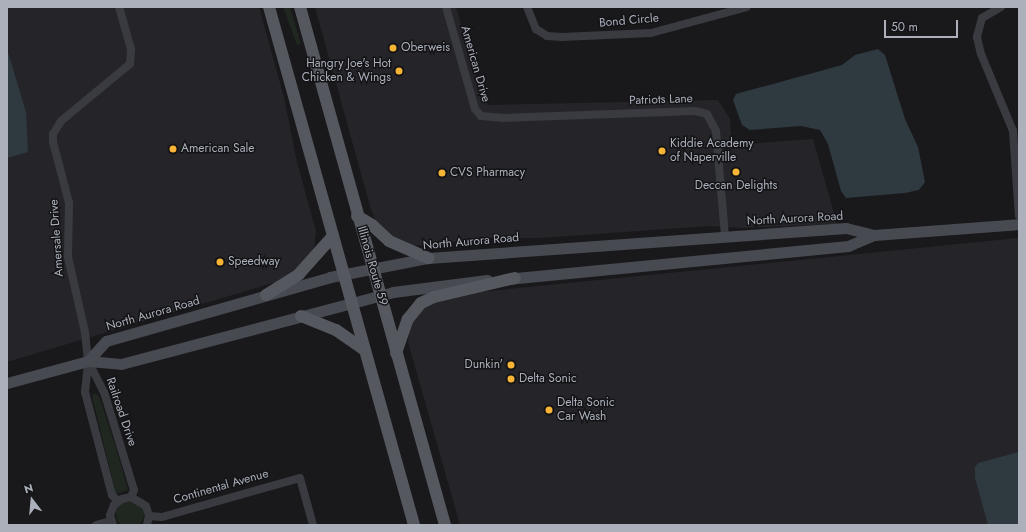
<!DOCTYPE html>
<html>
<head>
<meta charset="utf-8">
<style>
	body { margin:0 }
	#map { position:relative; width:1026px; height:532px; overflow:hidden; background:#19191c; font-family:Jost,sans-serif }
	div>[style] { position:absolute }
	.built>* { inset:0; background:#252529 }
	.green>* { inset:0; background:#1f2720 }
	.round { border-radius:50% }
	.water>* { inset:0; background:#2e3940 }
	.street>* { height:8px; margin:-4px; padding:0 4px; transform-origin:4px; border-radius:4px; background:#3a3b41 }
	.secondary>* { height:11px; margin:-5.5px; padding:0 5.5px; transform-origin:5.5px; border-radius:5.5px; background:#484a51 }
	.primary>* { height:12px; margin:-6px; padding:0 6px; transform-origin:6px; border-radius:6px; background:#565860 }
	.dots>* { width:11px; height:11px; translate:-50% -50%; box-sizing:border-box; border:2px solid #141417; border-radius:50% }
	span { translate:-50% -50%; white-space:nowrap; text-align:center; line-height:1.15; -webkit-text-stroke:3px #141417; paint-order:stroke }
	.street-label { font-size:12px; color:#abb0bb }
	.poi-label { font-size:12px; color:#abb0bb }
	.left { translate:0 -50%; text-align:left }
	.right { translate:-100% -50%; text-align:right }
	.frame { position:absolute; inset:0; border:8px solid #abb0bb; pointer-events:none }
	.north { position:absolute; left:12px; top:480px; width:40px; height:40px; -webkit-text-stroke:3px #141417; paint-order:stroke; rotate:344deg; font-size:11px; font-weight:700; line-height:16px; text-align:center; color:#abb0bb }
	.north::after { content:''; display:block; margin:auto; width:14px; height:18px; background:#abb0bb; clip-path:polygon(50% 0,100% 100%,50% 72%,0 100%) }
	.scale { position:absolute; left:884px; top:20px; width:74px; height:18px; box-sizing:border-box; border:2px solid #abb0bb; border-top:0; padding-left:5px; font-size:12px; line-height:14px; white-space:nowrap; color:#abb0bb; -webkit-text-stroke:3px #141417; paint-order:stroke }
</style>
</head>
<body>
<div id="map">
	<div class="built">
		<i style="clip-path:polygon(7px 7px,259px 7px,284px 97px,297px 162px,316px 231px,314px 248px,307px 262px,276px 282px,7px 362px)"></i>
		<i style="clip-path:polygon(315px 7px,456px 7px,482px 98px,489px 105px,718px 100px,730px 119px,732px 145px,813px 139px,837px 224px,741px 228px,709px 226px,540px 238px,489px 238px,413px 246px,395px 241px,378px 225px,371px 210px)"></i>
		<i style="clip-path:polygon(1019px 238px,1019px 525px,460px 525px,408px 342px,410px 324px,421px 309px,440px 299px,479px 292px)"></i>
	</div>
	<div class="green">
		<i style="clip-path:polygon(283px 7px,290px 7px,301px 44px,297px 45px)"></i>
		<i style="clip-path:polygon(95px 393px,99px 396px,116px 448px,128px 490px,116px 494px,92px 396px)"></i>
		<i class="round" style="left:116px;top:500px;width:28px;height:28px"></i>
	</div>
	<div class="water">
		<i style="clip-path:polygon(7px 49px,26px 112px,28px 152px,7px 158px)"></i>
		<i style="clip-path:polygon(878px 49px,885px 55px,905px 119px,918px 147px,925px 182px,919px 190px,905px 193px,846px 198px,841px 191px,828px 144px,820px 130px,801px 126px,750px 130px,742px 125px,733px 100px,736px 94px,842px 65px,855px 55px)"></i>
		<i style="clip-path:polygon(1019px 452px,1019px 525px,988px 525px,975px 478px,975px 467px,978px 463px)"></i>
	</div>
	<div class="street">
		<i style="left:446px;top:7px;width:106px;rotate:74.1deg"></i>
		<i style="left:475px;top:109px;width:9px;rotate:49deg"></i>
		<i style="left:481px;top:116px;width:21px;rotate:5deg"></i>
		<i style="left:502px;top:118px;width:193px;rotate:-2.1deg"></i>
		<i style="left:695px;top:111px;width:12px;rotate:14deg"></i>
		<i style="left:707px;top:114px;width:19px;rotate:62deg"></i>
		<i style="left:716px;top:131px;width:105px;rotate:85.1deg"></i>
		<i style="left:527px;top:7px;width:24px;rotate:68deg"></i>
		<i style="left:536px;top:29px;width:13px;rotate:32deg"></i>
		<i style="left:547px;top:36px;width:15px;rotate:4deg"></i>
		<i style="left:562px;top:37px;width:89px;rotate:-2.6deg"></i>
		<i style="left:651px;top:33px;width:99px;rotate:-15.2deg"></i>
		<i style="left:1001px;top:7px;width:22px;rotate:150deg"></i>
		<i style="left:982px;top:18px;width:20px;rotate:105deg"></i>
		<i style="left:977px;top:37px;width:17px;rotate:77deg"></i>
		<i style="left:981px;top:54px;width:83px;rotate:67.4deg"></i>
		<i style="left:1013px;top:131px;width:85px;rotate:86deg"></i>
		<i style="left:88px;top:361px;width:35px;rotate:63deg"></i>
		<i style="left:104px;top:392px;width:102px;rotate:73deg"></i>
		<i style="left:134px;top:490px;width:8px;rotate:113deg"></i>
		<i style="left:118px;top:501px;width:8px;rotate:-135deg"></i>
		<i style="left:112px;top:495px;width:106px;rotate:-104.7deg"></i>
		<i style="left:85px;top:392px;width:31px;rotate:-84deg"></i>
		<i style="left:88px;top:361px;width:29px;rotate:-96deg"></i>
		<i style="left:85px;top:332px;width:77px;rotate:-102.8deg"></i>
		<i style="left:68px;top:257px;width:54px;rotate:-88.9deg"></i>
		<i style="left:69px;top:203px;width:63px;rotate:-104.7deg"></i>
		<i style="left:53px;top:142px;width:8px;rotate:-90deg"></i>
		<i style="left:53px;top:134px;width:15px;rotate:-58deg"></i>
		<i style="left:61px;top:121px;width:89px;rotate:-39.6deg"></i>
		<i style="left:130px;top:64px;width:15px;rotate:-86deg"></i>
		<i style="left:131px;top:49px;width:44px;rotate:-105.9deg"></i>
		<i style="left:149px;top:516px;width:13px;rotate:4deg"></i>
		<i style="left:162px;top:517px;width:143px;rotate:-15.8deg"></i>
		<i style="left:300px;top:478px;width:49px;rotate:74.5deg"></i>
		<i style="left:96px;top:525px;width:16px;rotate:-15deg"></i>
		<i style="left:113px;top:525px;width:10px;rotate:-107deg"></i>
		<i style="left:110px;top:515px;width:11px;rotate:-68deg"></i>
		<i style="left:114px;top:505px;width:10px;rotate:-37deg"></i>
		<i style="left:122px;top:499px;width:9px;rotate:-13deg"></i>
		<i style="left:131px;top:497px;width:17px;rotate:31deg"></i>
		<i style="left:146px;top:506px;width:10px;rotate:73deg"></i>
		<i style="left:149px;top:516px;width:9px;rotate:103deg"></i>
	</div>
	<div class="secondary">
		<i style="left:506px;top:279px;width:344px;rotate:-5.5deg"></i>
		<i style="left:848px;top:246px;width:28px;rotate:-23deg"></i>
		<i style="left:88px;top:361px;width:27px;rotate:-48deg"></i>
		<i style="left:106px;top:341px;width:233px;rotate:-15.9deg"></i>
		<i style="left:330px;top:277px;width:100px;rotate:-11deg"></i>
		<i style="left:428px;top:258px;width:419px;rotate:-4.1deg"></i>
		<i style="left:846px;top:228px;width:29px;rotate:14deg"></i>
		<i style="left:874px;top:235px;width:145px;rotate:-4.3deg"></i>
		<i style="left:7px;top:383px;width:84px;rotate:-15.2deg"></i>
		<i style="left:88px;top:361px;width:33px;rotate:5deg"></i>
		<i style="left:121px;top:364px;width:281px;rotate:-14.8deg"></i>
		<i style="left:393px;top:292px;width:95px;rotate:-7.3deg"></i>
	</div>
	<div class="primary">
		<i style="left:269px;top:7px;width:538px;rotate:74.36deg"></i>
		<i style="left:300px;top:7px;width:538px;rotate:74.36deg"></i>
		<i style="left:357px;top:216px;width:17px;rotate:31deg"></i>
		<i style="left:372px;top:225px;width:23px;rotate:43deg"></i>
		<i style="left:389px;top:241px;width:43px;rotate:23.6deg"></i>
		<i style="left:266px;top:295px;width:39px;rotate:-32deg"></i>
		<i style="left:299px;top:274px;width:51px;rotate:-48.2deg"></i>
		<i style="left:301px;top:316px;width:38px;rotate:22deg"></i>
		<i style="left:336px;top:330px;width:33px;rotate:35deg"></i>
		<i style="left:396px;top:353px;width:36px;rotate:-71deg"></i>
		<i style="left:408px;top:319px;width:21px;rotate:-51deg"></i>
		<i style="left:421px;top:303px;width:14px;rotate:-25deg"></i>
		<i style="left:434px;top:297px;width:83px;rotate:-13.2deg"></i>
	</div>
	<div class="dots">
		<i style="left:393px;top:48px;background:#f8b435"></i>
		<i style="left:399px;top:71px;background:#f8b435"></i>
		<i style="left:173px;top:149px;background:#f8b435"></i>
		<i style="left:662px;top:151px;background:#f8b435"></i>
		<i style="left:736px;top:172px;background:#f8b435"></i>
		<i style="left:442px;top:173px;background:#f8b435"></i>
		<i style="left:220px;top:262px;background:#f8b435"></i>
		<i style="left:511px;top:365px;background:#f8b435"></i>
		<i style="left:511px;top:379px;background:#f8b435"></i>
		<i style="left:549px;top:410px;background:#f8b435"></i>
	</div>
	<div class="street-label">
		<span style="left:629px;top:21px;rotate:-5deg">Bond Circle</span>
		<span style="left:475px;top:64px;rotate:74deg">American Drive</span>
		<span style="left:661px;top:100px;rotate:-2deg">Patriots Lane</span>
		<span style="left:795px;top:219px;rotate:-3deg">North Aurora Road</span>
		<span style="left:57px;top:238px;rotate:-94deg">Amersale Drive</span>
		<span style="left:471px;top:242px;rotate:-5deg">North Aurora Road</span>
		<span style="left:372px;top:266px;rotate:74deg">Illinois Route 59</span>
		<span style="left:153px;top:314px;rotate:-16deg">North Aurora Road</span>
		<span style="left:121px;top:412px;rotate:71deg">Railroad Drive</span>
		<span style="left:221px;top:487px;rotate:-16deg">Continental Avenue</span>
	</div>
	<div class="poi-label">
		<span class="left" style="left:401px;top:48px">Oberweis</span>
		<span class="right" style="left:391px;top:71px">Hangry Joe's Hot<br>Chicken &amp; Wings</span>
		<span class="left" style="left:670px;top:151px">Kiddie Academy<br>of Naperville</span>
		<span class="left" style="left:181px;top:149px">American Sale</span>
		<span class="left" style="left:450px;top:173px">CVS Pharmacy</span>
		<span style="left:736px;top:186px">Deccan Delights</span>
		<span class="left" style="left:228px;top:262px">Speedway</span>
		<span class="right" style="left:503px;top:365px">Dunkin'</span>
		<span class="left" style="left:519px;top:379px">Delta Sonic</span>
		<span class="left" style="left:557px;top:410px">Delta Sonic<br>Car Wash</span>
	</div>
	<div class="frame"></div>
	<div class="north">N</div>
	<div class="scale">50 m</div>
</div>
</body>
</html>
